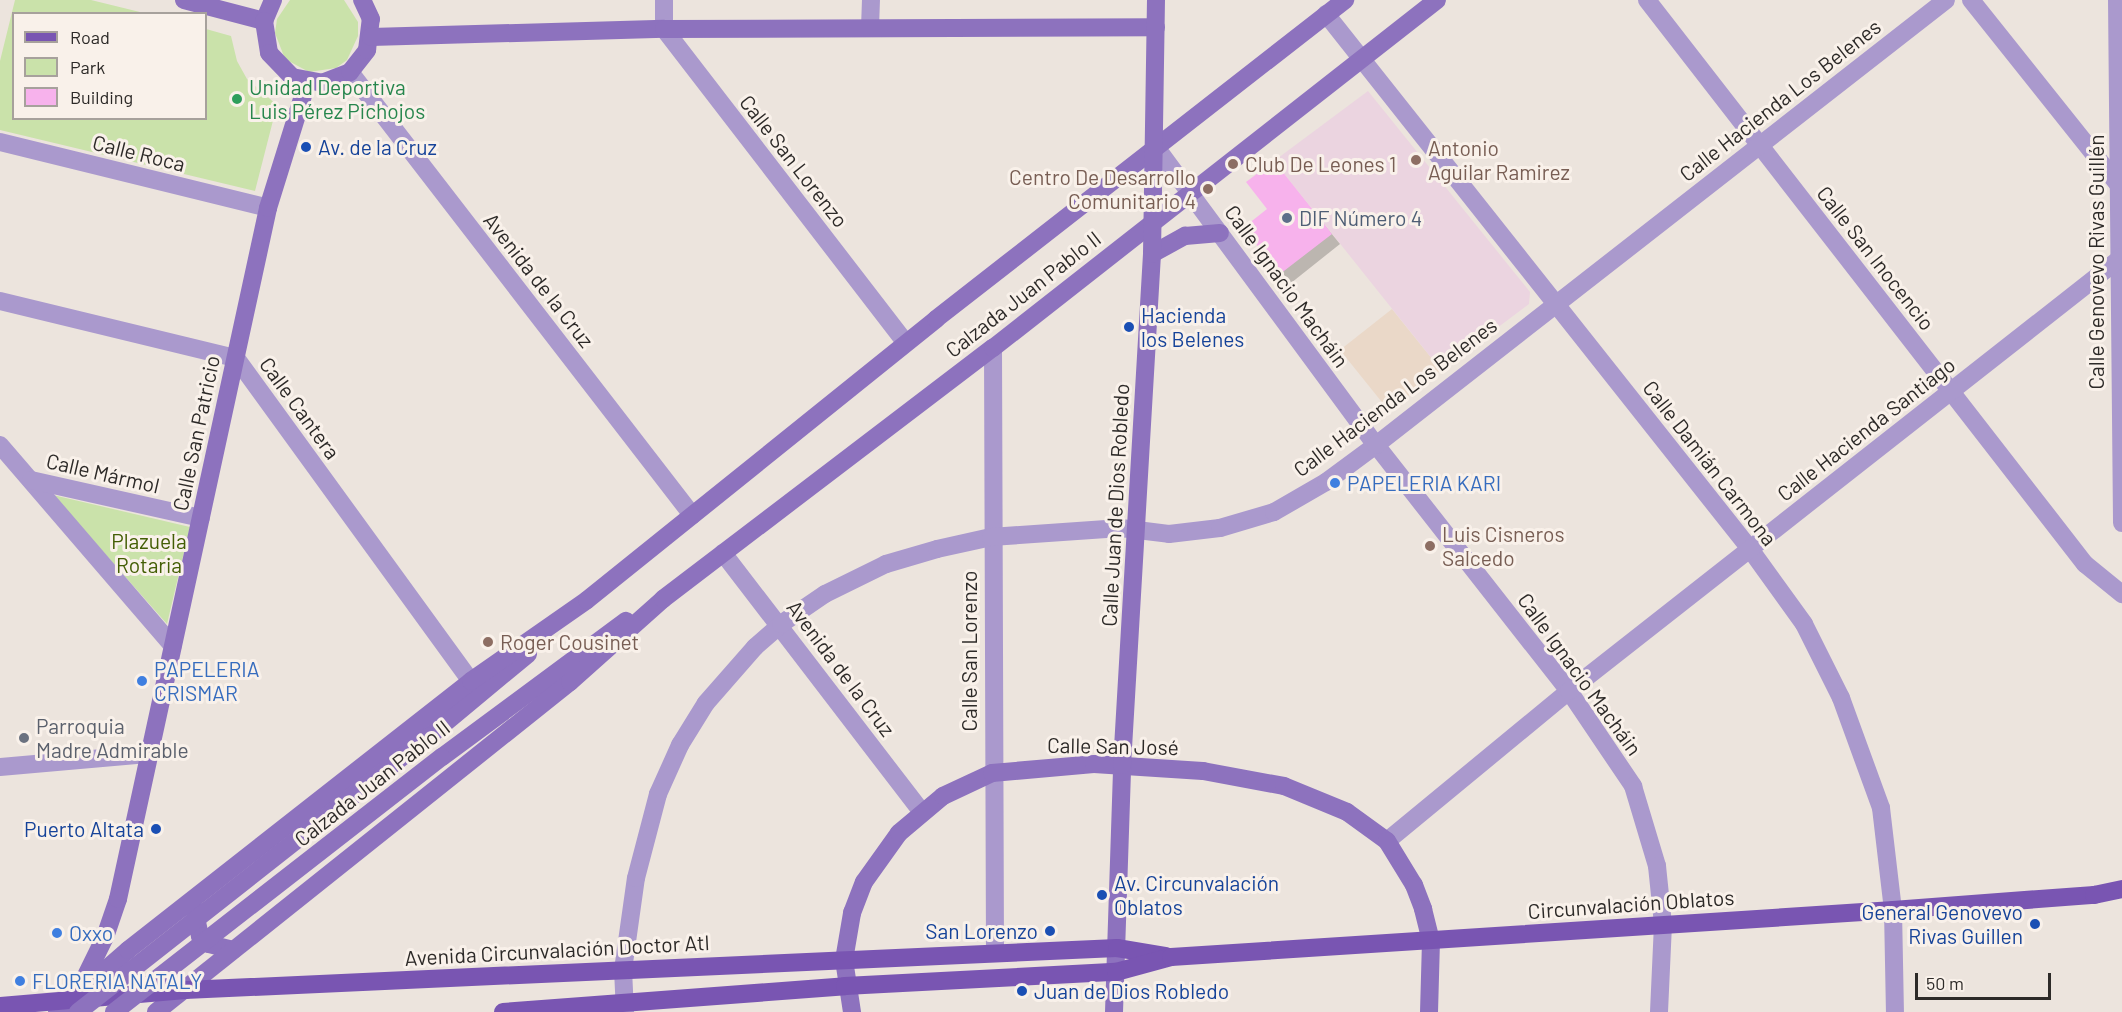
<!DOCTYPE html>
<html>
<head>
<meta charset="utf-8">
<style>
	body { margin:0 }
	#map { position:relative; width:2122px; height:1012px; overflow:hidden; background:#ece4dd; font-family:Barlow,sans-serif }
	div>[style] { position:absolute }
	.commercial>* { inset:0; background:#ead8c8 }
	.education>* { inset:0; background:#ebd4e0 }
	.green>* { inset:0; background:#cae2aa }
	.shadow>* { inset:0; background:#0003 }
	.building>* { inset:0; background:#f7b2ec }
	.street>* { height:18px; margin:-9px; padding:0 9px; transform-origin:9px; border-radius:9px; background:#aa99cd }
	.secondary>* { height:18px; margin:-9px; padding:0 9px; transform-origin:9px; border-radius:9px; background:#8d72be }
	.primary>* { height:18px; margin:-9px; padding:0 9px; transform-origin:9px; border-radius:9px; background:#7955b2 }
	.secondary-bridge>* { height:18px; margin:-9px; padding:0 9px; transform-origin:9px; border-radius:9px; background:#8d72be }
	.dots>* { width:16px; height:16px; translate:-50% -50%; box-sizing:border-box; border:3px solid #f9f1ea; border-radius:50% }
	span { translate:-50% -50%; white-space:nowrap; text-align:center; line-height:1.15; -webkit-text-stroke:6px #f9f1ea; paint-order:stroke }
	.leisure-label { font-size:21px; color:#27864d }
	.left { translate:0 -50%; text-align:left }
	.street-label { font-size:21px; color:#2d2a28 }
	.transit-label { font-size:21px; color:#164399 }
	.right { translate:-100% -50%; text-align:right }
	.education-label { font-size:21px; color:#785e54 }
	.service-label { font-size:21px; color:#4e5e75 }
	.shop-label { font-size:21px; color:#366cbe }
	.park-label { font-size:21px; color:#435e04 }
	.worship-label { font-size:21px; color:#5b616d }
	.legend { position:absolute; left:12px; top:12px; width:195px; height:108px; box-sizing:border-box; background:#f9f1ea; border:2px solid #a7a19c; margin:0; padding:8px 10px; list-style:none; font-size:18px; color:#2d2a28 }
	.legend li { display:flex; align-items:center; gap:12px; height:30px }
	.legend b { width:30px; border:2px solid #a7a19c }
	.scale { position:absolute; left:1915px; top:973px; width:136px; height:27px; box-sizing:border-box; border:3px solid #2d2a28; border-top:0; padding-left:8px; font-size:18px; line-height:21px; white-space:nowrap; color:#2d2a28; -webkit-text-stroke:4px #f9f1ea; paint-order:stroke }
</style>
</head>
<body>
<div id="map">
	<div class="commercial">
		<i style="clip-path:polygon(1392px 309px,1441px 370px,1389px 411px,1340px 350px)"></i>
	</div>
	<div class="education">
		<i style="clip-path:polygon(1368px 91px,1530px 292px,1529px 304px,1441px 370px,1274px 161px)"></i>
	</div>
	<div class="green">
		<i style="clip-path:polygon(15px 0,91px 0,144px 13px,14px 14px,14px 118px,206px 118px,206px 29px,231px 36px,237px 61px,247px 79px,277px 105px,255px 191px,0 130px,0 61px)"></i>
		<i style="clip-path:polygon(290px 0,344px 0,358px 22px,358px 36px,347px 60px,336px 68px,309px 72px,285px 59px,275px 33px,277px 19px)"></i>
		<i style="clip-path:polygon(53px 495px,190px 527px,167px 624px)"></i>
	</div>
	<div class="shadow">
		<i style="clip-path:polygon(1274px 163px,1340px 244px,1291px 283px,1245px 228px,1269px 209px)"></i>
	</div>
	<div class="building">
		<i style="clip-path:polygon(1274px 161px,1332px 234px,1280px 274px,1243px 228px,1267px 209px,1246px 182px)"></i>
	</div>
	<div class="street">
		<i style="left:664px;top:0;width:29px;rotate:90deg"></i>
		<i style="left:664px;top:29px;width:396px;rotate:52.4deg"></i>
		<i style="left:1647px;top:0;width:714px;rotate:52.17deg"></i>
		<i style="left:2085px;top:564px;width:48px;rotate:39deg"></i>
		<i style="left:1971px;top:0;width:241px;rotate:51.4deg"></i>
		<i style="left:2117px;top:0;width:523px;rotate:89.45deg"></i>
		<i style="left:1326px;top:14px;width:683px;rotate:51.6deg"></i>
		<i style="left:1750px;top:549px;width:92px;rotate:54.2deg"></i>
		<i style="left:1804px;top:624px;width:83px;rotate:63.4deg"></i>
		<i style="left:1841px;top:698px;width:117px;rotate:70deg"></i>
		<i style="left:1881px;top:808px;width:103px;rotate:83.3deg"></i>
		<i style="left:1893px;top:910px;width:102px;rotate:88.9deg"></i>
		<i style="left:870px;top:28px;width:28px;rotate:-88deg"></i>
		<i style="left:350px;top:72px;width:560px;rotate:52.33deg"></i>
		<i style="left:0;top:142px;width:276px;rotate:13.8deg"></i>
		<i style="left:1156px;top:147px;width:370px;rotate:53.6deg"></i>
		<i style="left:1376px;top:445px;width:313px;rotate:51.9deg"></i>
		<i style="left:1569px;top:691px;width:115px;rotate:56deg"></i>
		<i style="left:1633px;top:786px;width:84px;rotate:73.3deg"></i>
		<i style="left:1657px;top:866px;width:58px;rotate:84.1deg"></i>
		<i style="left:1663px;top:924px;width:88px;rotate:92.6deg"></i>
		<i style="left:0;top:301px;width:243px;rotate:13.6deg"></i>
		<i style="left:236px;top:358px;width:399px;rotate:54deg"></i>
		<i style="left:993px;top:348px;width:605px;rotate:89.81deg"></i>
		<i style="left:0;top:445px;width:265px;rotate:49.3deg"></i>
		<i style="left:31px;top:480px;width:174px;rotate:12.6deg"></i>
		<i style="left:723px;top:553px;width:325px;rotate:52.5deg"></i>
		<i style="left:0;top:767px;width:151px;rotate:-5deg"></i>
		<i style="left:1387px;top:841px;width:236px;rotate:-39.5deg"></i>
		<i style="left:1569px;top:691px;width:703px;rotate:-38.13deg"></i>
		<i style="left:625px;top:1012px;width:42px;rotate:-92.7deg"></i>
		<i style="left:623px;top:970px;width:93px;rotate:-82deg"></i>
		<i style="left:636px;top:878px;width:87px;rotate:-75.3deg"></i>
		<i style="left:658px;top:794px;width:54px;rotate:-65.8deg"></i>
		<i style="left:680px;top:745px;width:49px;rotate:-58.2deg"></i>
		<i style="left:706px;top:703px;width:74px;rotate:-48.8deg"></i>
		<i style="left:755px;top:647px;width:35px;rotate:-41deg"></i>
		<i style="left:781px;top:624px;width:53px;rotate:-34.3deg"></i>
		<i style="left:825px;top:594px;width:68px;rotate:-26.2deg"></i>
		<i style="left:886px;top:564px;width:53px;rotate:-16.4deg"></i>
		<i style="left:937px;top:549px;width:55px;rotate:-12.5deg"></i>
		<i style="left:991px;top:537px;width:130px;rotate:-4deg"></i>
		<i style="left:1121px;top:528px;width:48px;rotate:7.1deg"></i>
		<i style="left:1169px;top:534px;width:51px;rotate:-6.7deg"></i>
		<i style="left:1220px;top:528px;width:56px;rotate:-16.5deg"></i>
		<i style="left:1274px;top:512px;width:60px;rotate:-30deg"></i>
		<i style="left:1326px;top:482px;width:62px;rotate:-36.5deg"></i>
		<i style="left:1376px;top:445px;width:723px;rotate:-37.98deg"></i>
	</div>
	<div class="secondary">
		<i style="left:184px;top:0;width:83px;rotate:14.7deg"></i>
		<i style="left:273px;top:0;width:23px;rotate:113deg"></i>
		<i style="left:264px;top:21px;width:32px;rotate:81deg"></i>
		<i style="left:269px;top:53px;width:33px;rotate:46deg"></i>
		<i style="left:292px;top:77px;width:31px;rotate:11deg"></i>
		<i style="left:322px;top:83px;width:30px;rotate:-21deg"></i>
		<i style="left:350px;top:72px;width:28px;rotate:-52deg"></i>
		<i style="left:367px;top:50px;width:31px;rotate:-83deg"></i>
		<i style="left:371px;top:19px;width:21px;rotate:-115deg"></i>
		<i style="left:371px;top:37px;width:293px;rotate:-1.6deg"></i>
		<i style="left:664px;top:29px;width:492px;rotate:-0.2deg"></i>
		<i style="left:1152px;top:254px;width:38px;rotate:-29deg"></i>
		<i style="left:1185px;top:236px;width:35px;rotate:-5deg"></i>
		<i style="left:428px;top:737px;width:130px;rotate:-39.7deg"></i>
		<i style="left:442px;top:757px;width:229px;rotate:-36.5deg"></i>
		<i style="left:194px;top:908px;width:29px;rotate:78deg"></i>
		<i style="left:200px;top:936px;width:12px;rotate:42deg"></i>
		<i style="left:209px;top:944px;width:25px;rotate:14deg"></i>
		<i style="left:79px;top:990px;width:59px;rotate:-63.9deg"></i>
		<i style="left:105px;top:937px;width:40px;rotate:-71.1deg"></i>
		<i style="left:118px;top:899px;width:707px;rotate:-77.75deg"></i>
		<i style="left:268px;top:208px;width:131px;rotate:-72.7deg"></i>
		<i style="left:57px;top:1012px;width:94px;rotate:-41.1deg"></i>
		<i style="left:128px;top:950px;width:436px;rotate:-38.1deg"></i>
		<i style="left:471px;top:681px;width:141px;rotate:-34.9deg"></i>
		<i style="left:587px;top:600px;width:448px;rotate:-38.8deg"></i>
		<i style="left:936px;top:319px;width:519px;rotate:-37.95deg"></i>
		<i style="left:156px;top:1012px;width:529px;rotate:-38.56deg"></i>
		<i style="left:570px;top:682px;width:125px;rotate:-41.7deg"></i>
		<i style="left:663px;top:599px;width:415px;rotate:-37.3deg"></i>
		<i style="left:993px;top:348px;width:564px;rotate:-38.09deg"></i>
		<i style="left:852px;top:1012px;width:53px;rotate:-98.7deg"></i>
		<i style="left:844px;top:960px;width:48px;rotate:-80.3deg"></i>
		<i style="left:852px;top:913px;width:33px;rotate:-69deg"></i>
		<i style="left:864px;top:882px;width:60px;rotate:-54.5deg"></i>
		<i style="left:899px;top:833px;width:57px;rotate:-40.1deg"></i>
		<i style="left:943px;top:796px;width:54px;rotate:-25.1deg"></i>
		<i style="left:992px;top:773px;width:102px;rotate:-5deg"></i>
		<i style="left:1094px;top:764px;width:109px;rotate:3.7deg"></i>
		<i style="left:1203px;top:771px;width:82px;rotate:10.5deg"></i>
		<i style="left:1284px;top:786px;width:68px;rotate:22.4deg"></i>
		<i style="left:1347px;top:812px;width:49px;rotate:35.9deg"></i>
		<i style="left:1387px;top:841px;width:52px;rotate:58.5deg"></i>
		<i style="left:1414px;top:885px;width:26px;rotate:69deg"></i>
		<i style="left:1423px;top:909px;width:33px;rotate:76deg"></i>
		<i style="left:1431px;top:941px;width:71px;rotate:91.6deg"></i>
		<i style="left:1114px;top:1012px;width:247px;rotate:-88.1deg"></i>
		<i style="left:1122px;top:765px;width:512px;rotate:-86.64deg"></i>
		<i style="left:1152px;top:254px;width:254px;rotate:-89.1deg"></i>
	</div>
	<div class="primary">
		<i style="left:0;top:1006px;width:186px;rotate:-4.9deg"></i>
		<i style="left:185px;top:990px;width:933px;rotate:-2.58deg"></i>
		<i style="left:1117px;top:948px;width:50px;rotate:9.3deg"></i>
		<i style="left:503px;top:1012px;width:343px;rotate:-4.3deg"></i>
		<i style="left:845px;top:986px;width:271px;rotate:-3deg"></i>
		<i style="left:1116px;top:972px;width:57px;rotate:-15.3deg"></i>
		<i style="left:1171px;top:957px;width:724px;rotate:-3.72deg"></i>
		<i style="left:1893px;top:910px;width:202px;rotate:-4.3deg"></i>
		<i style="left:2094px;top:895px;width:29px;rotate:-12deg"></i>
	</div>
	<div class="secondary-bridge">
		<i style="left:78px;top:1012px;width:445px;rotate:-38.2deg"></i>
		<i style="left:114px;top:1012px;width:415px;rotate:-37.9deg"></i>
	</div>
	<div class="dots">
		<i style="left:237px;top:99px;background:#2e9e5b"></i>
		<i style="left:306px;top:147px;background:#1a4fb4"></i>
		<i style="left:1416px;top:160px;background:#8d6e63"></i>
		<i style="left:1233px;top:164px;background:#8d6e63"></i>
		<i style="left:1208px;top:189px;background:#8d6e63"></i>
		<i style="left:1287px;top:218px;background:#5c6f8a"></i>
		<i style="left:1129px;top:327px;background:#1a4fb4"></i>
		<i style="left:1335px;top:483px;background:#3f7fe0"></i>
		<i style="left:1430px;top:546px;background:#8d6e63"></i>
		<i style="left:488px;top:642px;background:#8d6e63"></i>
		<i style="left:142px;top:681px;background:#3f7fe0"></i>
		<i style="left:24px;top:738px;background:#6b7280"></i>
		<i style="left:156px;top:829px;background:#1a4fb4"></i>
		<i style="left:1102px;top:895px;background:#1a4fb4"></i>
		<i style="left:2035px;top:924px;background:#1a4fb4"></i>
		<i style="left:1050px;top:931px;background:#1a4fb4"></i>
		<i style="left:57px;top:933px;background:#3f7fe0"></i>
		<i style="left:20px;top:981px;background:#3f7fe0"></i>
		<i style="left:1022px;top:991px;background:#1a4fb4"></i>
	</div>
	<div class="leisure-label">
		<span class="left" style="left:249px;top:99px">Unidad Deportiva<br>Luis Pérez Pichojos</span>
	</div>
	<div class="street-label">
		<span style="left:1780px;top:100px;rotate:-38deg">Calle Hacienda Los Belenes</span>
		<span style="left:139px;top:153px;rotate:14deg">Calle Roca</span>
		<span style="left:794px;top:161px;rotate:52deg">Calle San Lorenzo</span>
		<span style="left:1876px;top:258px;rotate:52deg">Calle San Inocencio</span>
		<span style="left:2096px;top:262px;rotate:-90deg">Calle Genovevo Rivas Guillén</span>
		<span style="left:539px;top:280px;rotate:52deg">Avenida de la Cruz</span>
		<span style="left:1287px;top:286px;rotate:54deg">Calle Ignacio Macháin</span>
		<span style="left:1023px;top:294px;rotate:-38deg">Calzada Juan Pablo II</span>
		<span style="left:1395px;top:397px;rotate:-37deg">Calle Hacienda Los Belenes</span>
		<span style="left:300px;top:408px;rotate:54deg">Calle Cantera</span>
		<span style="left:1866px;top:429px;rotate:-38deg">Calle Hacienda Santiago</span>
		<span style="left:196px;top:433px;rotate:-78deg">Calle San Patricio</span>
		<span style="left:1710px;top:463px;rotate:52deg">Calle Damián Carmona</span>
		<span style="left:103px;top:473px;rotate:13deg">Calle Mármol</span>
		<span style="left:1115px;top:505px;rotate:-87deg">Calle Juan de Dios Robledo</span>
		<span style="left:969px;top:651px;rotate:-90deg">Calle San Lorenzo</span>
		<span style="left:841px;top:668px;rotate:53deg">Avenida de la Cruz</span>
		<span style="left:1580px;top:674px;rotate:54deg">Calle Ignacio Macháin</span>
		<span style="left:1113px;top:746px;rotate:1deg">Calle San José</span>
		<span style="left:372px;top:783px;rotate:-38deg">Calzada Juan Pablo II</span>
		<span style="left:1631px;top:904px;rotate:-4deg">Circunvalación Oblatos</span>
		<span style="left:557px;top:950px;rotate:-3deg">Avenida Circunvalación Doctor Atl</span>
	</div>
	<div class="transit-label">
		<span class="left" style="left:318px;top:147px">Av. de la Cruz</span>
		<span class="left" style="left:1141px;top:327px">Hacienda<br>los Belenes</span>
		<span class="right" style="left:144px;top:829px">Puerto Altata</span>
		<span class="left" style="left:1114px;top:895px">Av. Circunvalación<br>Oblatos</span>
		<span class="right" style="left:2023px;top:924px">General Genovevo<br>Rivas Guillen</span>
		<span class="right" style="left:1038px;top:931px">San Lorenzo</span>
		<span class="left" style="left:1034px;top:991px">Juan de Dios Robledo</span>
	</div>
	<div class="education-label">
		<span class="left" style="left:1428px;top:160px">Antonio<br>Aguilar Ramirez</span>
		<span class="left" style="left:1245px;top:164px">Club De Leones 1</span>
		<span class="right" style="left:1196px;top:189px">Centro De Desarrollo<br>Comunitario 4</span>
		<span class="left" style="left:1442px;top:546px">Luis Cisneros<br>Salcedo</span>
		<span class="left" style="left:500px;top:642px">Roger Cousinet</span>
	</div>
	<div class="service-label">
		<span class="left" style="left:1299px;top:218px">DIF Número 4</span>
	</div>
	<div class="shop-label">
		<span class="left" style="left:1347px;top:483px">PAPELERIA KARI</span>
		<span class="left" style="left:154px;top:681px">PAPELERIA<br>CRISMAR</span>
		<span class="left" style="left:69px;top:933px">Oxxo</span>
		<span class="left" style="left:32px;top:981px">FLORERIA NATALY</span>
	</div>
	<div class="park-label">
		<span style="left:149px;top:553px">Plazuela<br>Rotaria</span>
	</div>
	<div class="worship-label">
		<span class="left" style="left:36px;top:738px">Parroquia<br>Madre Admirable</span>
	</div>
	<ul class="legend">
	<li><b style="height:8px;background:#7955b2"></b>Road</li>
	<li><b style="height:16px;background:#cae2aa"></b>Park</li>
	<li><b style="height:16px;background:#f7b2ec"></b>Building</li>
	</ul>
	<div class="scale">50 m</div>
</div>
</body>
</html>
